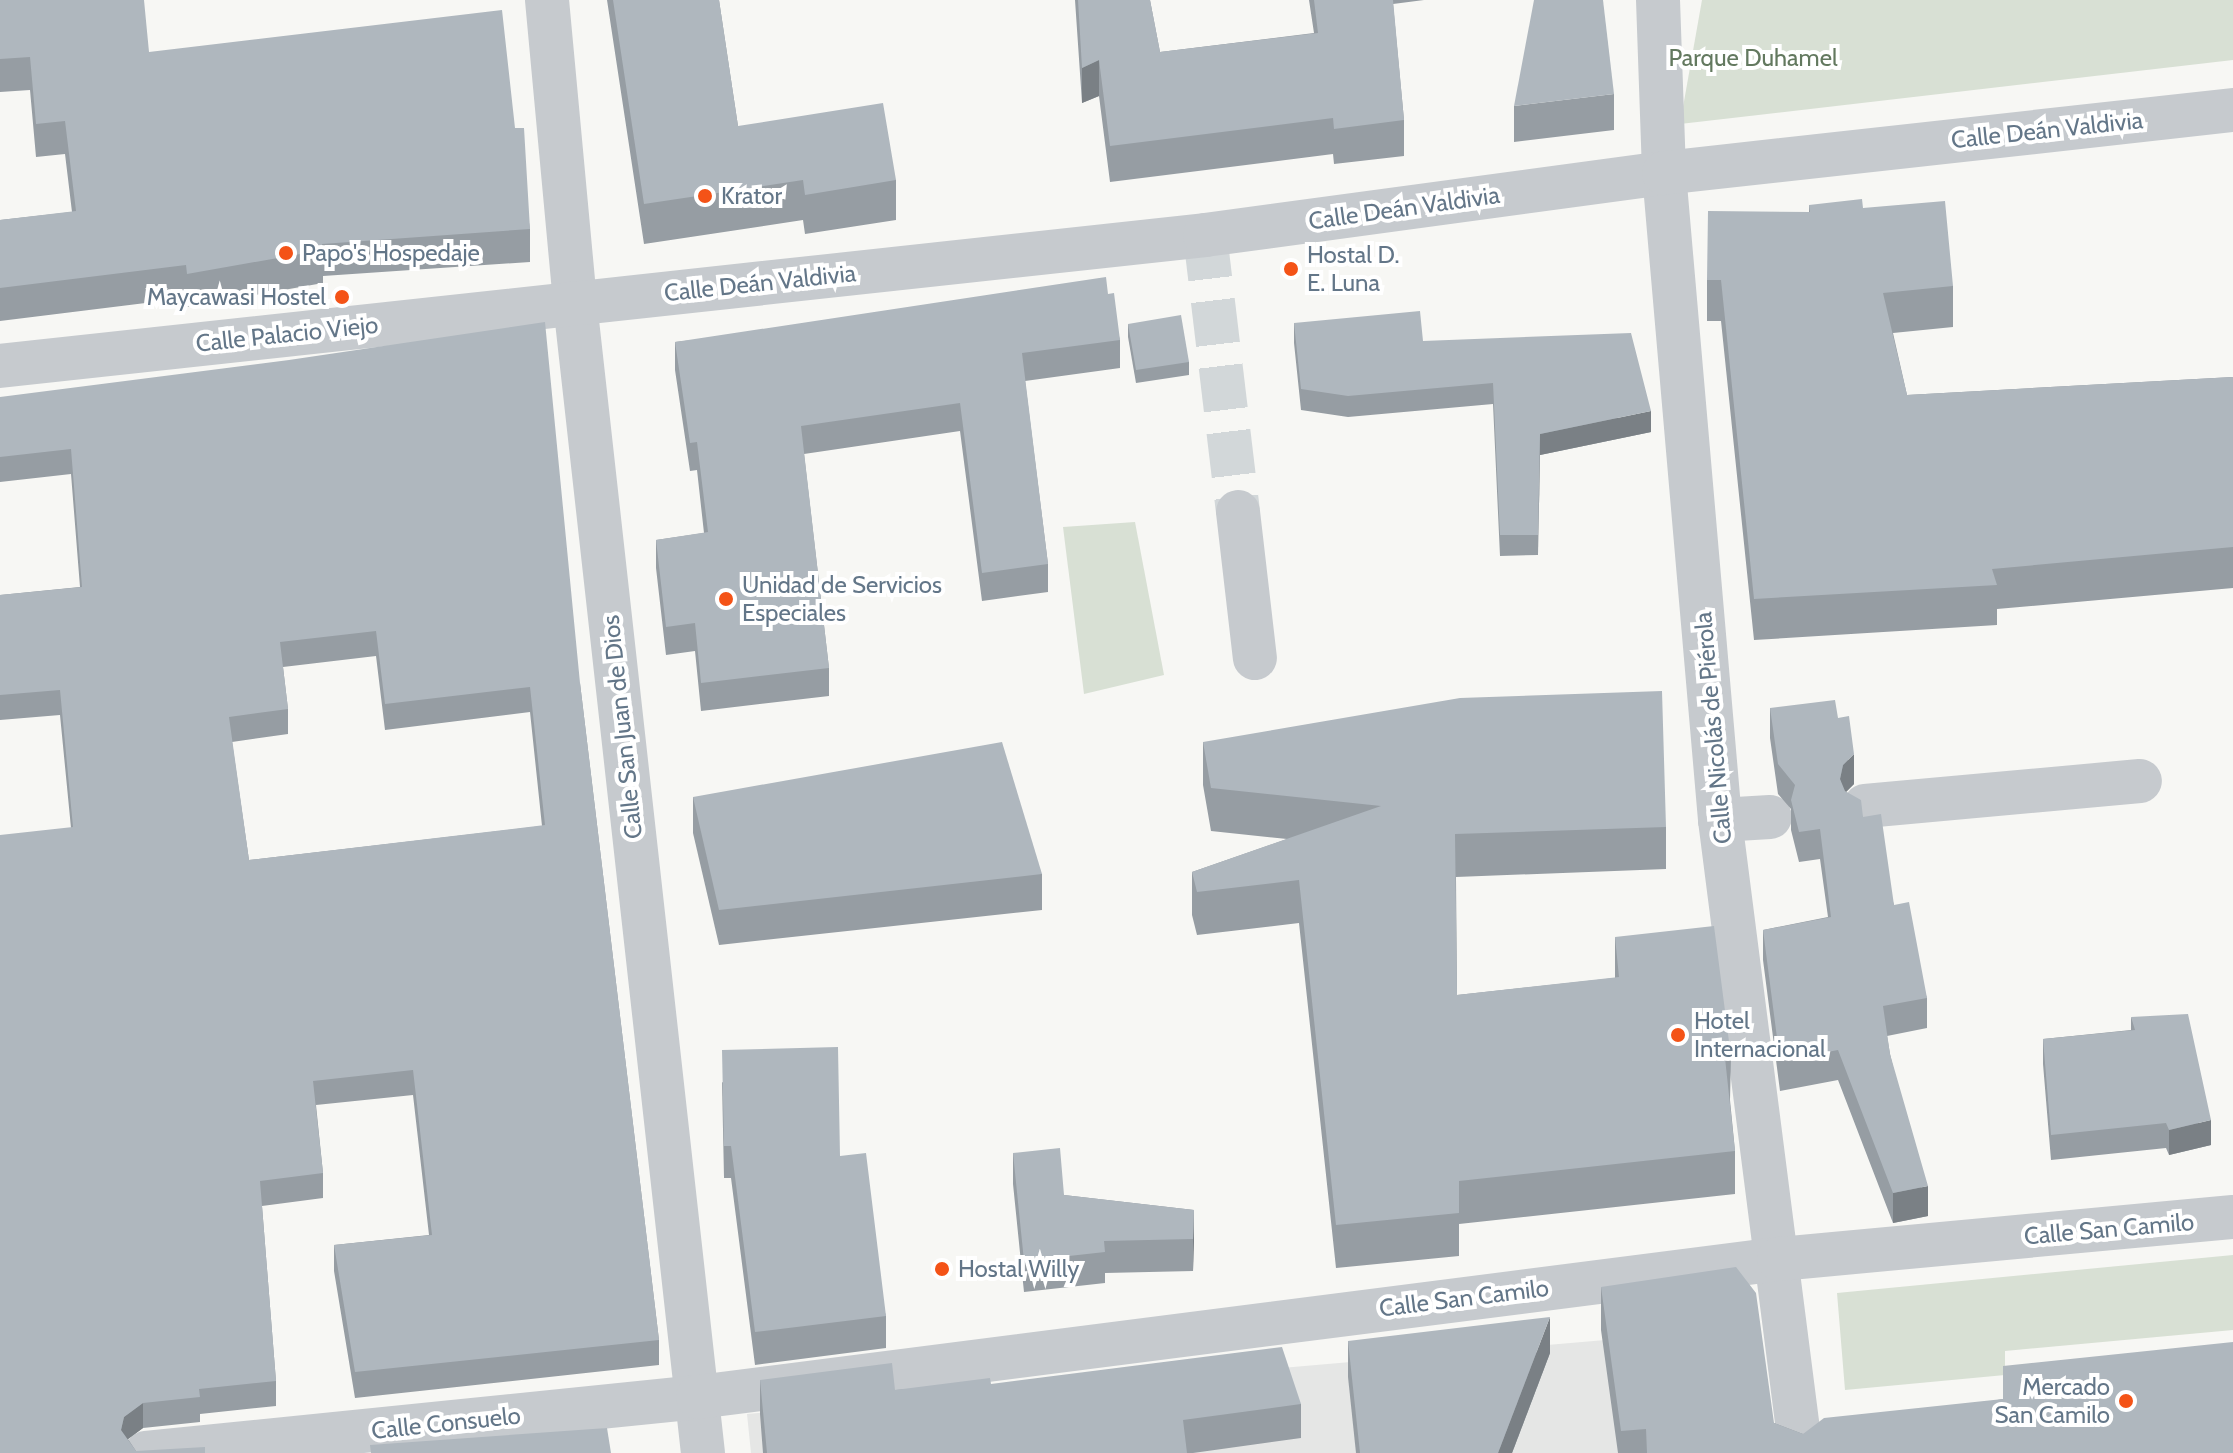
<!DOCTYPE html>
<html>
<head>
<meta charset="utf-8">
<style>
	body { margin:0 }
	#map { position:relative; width:2233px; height:1453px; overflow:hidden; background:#f7f7f4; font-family:Cabin,sans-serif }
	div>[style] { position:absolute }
	.built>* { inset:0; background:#e5e6e5 }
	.green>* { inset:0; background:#d8e0d4 }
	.minor-tunnel>* { height:44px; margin-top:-22px; transform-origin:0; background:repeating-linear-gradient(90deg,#d2d7d9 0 44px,transparent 0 66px) }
	.minor>* { height:44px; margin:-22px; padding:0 22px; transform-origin:22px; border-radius:22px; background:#c6cace }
	.wall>* { inset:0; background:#969da3 }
	.shaded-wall>* { inset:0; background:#7a8085 }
	.building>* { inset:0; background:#afb7be }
	.dots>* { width:22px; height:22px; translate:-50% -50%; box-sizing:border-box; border:4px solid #fff; border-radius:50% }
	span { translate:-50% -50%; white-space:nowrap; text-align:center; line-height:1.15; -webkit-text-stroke:8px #fff; paint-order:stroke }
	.park-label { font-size:24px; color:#63795f }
	.street-label { font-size:24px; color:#637688 }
	.poi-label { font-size:24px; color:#637688 }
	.left { translate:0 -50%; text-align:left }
	.right { translate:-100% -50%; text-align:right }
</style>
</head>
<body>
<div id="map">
	<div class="built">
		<i style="clip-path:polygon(1733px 1329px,1746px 1453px,751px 1453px,747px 1414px)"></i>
	</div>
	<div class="green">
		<i style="clip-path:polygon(1702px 0,2233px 0,2233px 60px,1680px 124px)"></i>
		<i style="clip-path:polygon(1135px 522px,1164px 675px,1084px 694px,1063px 527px)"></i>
		<i style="clip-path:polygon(2233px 1255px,2233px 1330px,2005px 1351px,2005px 1375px,1845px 1390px,1837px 1293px)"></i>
	</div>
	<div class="minor-tunnel">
		<i style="left:1205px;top:235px;width:279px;rotate:83.2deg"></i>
	</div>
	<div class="minor">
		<i style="left:547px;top:0;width:304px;rotate:84.7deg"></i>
		<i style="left:575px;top:303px;width:1157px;rotate:83.65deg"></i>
		<i style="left:1658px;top:0;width:173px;rotate:88deg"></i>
		<i style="left:1664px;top:173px;width:649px;rotate:85.05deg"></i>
		<i style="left:1720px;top:820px;width:638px;rotate:82.71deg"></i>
		<i style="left:0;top:366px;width:1212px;rotate:-6.2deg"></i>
		<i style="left:1205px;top:235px;width:463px;rotate:-7.7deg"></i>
		<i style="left:1664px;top:173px;width:572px;rotate:-6.32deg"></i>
		<i style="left:1238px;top:512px;width:147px;rotate:83.4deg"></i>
		<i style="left:1865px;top:806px;width:276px;rotate:-5.2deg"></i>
		<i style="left:1720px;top:820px;width:50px;rotate:-3.4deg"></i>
		<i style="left:146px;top:1453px;width:555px;rotate:-5.79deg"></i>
		<i style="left:698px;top:1397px;width:1090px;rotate:-7.28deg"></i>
		<i style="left:1779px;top:1259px;width:456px;rotate:-5.3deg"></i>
	</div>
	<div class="wall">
		<i style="clip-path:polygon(0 0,149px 52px,515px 128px,530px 229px,530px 262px,323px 276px,323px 283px,187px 307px,186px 298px,0 321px,0 220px,72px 212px,65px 154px,36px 157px,30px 90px,0 92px)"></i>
		<i style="clip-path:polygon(607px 0,719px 0,738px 126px,896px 180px,896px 220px,805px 234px,803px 220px,644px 244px)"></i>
		<i style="clip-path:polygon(1075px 0,1150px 0,1160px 52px,1314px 33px,1309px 0,1424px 0,1393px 4px,1404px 120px,1404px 156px,1334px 164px,1333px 154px,1110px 182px,1099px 96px,1082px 103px)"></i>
		<i style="clip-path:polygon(1614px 94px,1614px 130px,1514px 142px,1514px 106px)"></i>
		<i style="clip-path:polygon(1809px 205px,1863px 208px,1953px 286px,1953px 327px,1893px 333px,1907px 395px,2233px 377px,2233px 588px,1997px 609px,1997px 625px,1754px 640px,1721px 321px,1707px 321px,1707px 280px,1809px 212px)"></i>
		<i style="clip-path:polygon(1108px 294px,1120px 340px,1120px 368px,1025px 381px,1048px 564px,1048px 592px,982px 601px,960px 431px,804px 454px,829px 668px,829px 696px,701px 711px,695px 651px,666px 655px,656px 568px,656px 540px,704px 533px,697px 470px,690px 471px,675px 370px,675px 342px)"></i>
		<i style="clip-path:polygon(1294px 323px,1423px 341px,1651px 432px,1540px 455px,1538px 555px,1500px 556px,1493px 404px,1348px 417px,1301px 410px,1294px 343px)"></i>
		<i style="clip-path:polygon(1128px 324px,1189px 362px,1189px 375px,1136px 383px,1128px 337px)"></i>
		<i style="clip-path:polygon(evenodd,0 397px,580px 683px,659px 1340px,659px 1365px,355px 1398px,334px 1271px,334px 1245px,429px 1235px,413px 1095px,316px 1105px,323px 1173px,323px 1198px,262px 1206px,276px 1381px,276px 1406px,200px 1414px,200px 1422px,143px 1428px,128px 1439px,136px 1451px,0 1453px,71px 828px,60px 715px,0 720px,0 595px,80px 587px,71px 474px,0 482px,0 397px,376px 656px,385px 730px,530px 712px,542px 826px,249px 860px,232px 742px,288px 734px,288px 709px,283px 667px,376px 656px)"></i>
		<i style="clip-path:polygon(1770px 708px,1838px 718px,1854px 784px,1846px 792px,1863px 817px,1927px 998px,1927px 1028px,1887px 1036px,1890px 1054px,1928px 1216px,1893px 1223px,1838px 1080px,1780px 1091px,1763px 960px,1763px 930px,1828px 917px,1820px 859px,1799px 862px,1791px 830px,1791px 809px,1778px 794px,1770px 738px)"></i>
		<i style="clip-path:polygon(1203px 742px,1666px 827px,1666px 869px,1456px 877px,1457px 995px,1615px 978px,1615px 937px,1731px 1057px,1730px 1100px,1735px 1151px,1735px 1194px,1459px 1224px,1459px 1256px,1336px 1268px,1299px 923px,1197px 935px,1192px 915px,1192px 872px,1287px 839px,1211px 831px,1203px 785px)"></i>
		<i style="clip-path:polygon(693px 797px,1042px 874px,1042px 910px,719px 945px,693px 833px)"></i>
		<i style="clip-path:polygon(2131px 1017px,2211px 1145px,2169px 1155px,2166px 1148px,2051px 1160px,2043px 1064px,2043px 1039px,2131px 1030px)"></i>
		<i style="clip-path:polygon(722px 1082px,840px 1156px,886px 1316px,886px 1348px,755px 1365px,731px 1178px,724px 1178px)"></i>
		<i style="clip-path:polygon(1013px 1153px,1064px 1195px,1194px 1210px,1193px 1271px,1105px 1273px,1105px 1283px,1024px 1292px,1013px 1184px)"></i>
		<i style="clip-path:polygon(1601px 1287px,1774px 1423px,1803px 1434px,2003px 1399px,2233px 1453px,1618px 1453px,1601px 1330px)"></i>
		<i style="clip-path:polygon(1348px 1341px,1550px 1353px,1512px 1453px,1356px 1453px,1348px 1377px)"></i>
		<i style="clip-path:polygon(760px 1380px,895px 1390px,991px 1384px,1301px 1404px,1301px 1438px,1193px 1453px,763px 1453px,760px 1414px)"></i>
	</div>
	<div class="shaded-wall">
		<i style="clip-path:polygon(1099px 60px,1099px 96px,1082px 103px,1082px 68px)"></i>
		<i style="clip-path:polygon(1651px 411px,1651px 432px,1540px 455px,1538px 555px,1540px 434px)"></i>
		<i style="clip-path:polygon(1854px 754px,1854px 784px,1843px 795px,1840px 779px,1843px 765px)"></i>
		<i style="clip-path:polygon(2211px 1120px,2211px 1145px,2169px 1155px,2169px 1130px)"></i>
		<i style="clip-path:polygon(1928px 1186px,1928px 1216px,1893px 1223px,1893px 1193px)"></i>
		<i style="clip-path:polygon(1194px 1210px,1194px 1242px,1193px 1271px,1193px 1239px)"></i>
		<i style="clip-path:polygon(1550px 1317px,1550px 1353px,1512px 1453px,1498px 1453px)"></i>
		<i style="clip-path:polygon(143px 1403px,143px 1428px,124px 1442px,121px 1430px,124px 1417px)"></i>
	</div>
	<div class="building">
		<i style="clip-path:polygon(0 0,144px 0,149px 52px,502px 10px,515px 128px,524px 128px,530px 229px,322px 244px,323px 250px,187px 274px,186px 265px,0 288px,0 220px,76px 211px,65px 121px,36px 124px,30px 57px,0 59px)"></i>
		<i style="clip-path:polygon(613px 0,719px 0,738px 126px,883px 103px,896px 180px,805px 195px,803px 180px,644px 204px)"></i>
		<i style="clip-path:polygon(1078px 0,1150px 0,1160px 52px,1318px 33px,1314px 0,1393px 0,1404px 120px,1334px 129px,1333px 118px,1110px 146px,1099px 60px,1082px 68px)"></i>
		<i style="clip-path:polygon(1534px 0,1603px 0,1614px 94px,1514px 106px)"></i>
		<i style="clip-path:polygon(1862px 199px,1863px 208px,1945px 201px,1953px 286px,1883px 293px,1907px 395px,2233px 377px,2233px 547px,1992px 569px,1997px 585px,1754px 599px,1721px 280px,1707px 280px,1708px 211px,1810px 212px,1809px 205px)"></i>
		<i style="clip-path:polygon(1106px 277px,1108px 294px,1114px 293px,1120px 340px,1022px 353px,1048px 564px,982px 573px,960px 403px,801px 426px,829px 668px,701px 683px,695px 623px,666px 627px,656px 540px,708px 532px,697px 442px,690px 443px,675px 342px)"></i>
		<i style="clip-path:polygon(1420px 311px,1423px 341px,1631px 333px,1651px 411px,1540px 434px,1538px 535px,1500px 535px,1493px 383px,1348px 396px,1301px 389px,1294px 323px)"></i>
		<i style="clip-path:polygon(1181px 315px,1189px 362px,1136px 370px,1128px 324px)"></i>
		<i style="clip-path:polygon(evenodd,545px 322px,580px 683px,659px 1340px,355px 1372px,334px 1245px,432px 1235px,413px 1070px,313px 1081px,323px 1173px,260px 1181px,276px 1381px,199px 1389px,200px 1397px,143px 1403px,124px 1417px,121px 1430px,136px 1451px,205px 1447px,205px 1453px,0 1453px,0 835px,73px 827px,60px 690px,0 695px,0 595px,82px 587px,71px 449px,0 457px,0 397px,289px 360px,545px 322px,376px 631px,385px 704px,530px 687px,545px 825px,249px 860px,229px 717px,288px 709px,280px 642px,376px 631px)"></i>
		<i style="clip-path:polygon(1662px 691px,1666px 827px,1455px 834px,1457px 995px,1619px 977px,1615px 937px,1714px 926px,1731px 1057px,1725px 1058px,1735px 1151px,1459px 1181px,1459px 1213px,1336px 1225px,1299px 880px,1197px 892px,1192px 872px,1381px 806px,1211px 788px,1203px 742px,1460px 698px)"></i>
		<i style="clip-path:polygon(1835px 700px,1838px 718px,1849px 716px,1854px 754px,1843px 765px,1840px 779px,1845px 791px,1861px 800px,1863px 817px,1881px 814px,1894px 905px,1909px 902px,1927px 998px,1883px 1006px,1890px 1054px,1928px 1186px,1893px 1193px,1838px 1050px,1780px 1061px,1763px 930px,1831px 917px,1820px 829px,1799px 832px,1791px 800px,1795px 785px,1778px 764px,1770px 708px)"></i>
		<i style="clip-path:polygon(1002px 742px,1042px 874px,719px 910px,693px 797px)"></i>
		<i style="clip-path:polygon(2188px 1014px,2211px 1120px,2169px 1130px,2166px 1123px,2051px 1135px,2043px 1039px,2135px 1030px,2131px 1017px)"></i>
		<i style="clip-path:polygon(838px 1047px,840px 1156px,866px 1153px,886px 1316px,755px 1332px,731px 1146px,724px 1146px,722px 1050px)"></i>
		<i style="clip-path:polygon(1060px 1148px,1064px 1195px,1194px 1210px,1193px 1239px,1104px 1241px,1105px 1252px,1024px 1261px,1013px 1153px)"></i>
		<i style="clip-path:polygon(1736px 1267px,1756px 1293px,1774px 1423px,1803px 1434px,1824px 1418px,2003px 1399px,2003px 1366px,2233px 1342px,2233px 1453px,1647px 1453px,1646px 1429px,1621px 1431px,1601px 1287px)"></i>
		<i style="clip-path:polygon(1550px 1317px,1498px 1453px,1360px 1453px,1348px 1341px)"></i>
		<i style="clip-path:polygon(1282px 1347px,1301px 1404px,1183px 1420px,1187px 1453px,767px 1453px,760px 1380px,892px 1363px,895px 1390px,990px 1378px,991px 1384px)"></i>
		<i style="clip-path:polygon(607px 1428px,611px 1453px,371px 1453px,370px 1445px)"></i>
	</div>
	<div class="dots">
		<i style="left:705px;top:196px;background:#f45317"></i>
		<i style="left:286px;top:253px;background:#f45317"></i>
		<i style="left:1291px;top:269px;background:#f45317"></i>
		<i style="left:342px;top:297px;background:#f45317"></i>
		<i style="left:726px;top:599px;background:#f45317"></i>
		<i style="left:1678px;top:1035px;background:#f45317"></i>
		<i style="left:942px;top:1269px;background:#f45317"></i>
		<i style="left:2126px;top:1401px;background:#f45317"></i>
	</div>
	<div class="park-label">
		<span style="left:1753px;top:58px">Parque Duhamel</span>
	</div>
	<div class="street-label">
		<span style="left:2047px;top:130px;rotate:-6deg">Calle Deán Valdivia</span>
		<span style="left:1404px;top:208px;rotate:-8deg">Calle Deán Valdivia</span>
		<span style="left:760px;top:283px;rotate:-6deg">Calle Deán Valdivia</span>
		<span style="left:287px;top:334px;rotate:-6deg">Calle Palacio Viejo</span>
		<span style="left:622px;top:727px;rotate:-96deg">Calle San Juan de Dios</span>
		<span style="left:1713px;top:728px;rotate:-95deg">Calle Nicolás de Piérola</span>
		<span style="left:2109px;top:1229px;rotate:-5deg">Calle San Camilo</span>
		<span style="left:1464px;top:1298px;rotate:-7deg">Calle San Camilo</span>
		<span style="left:446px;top:1423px;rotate:-6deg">Calle Consuelo</span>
	</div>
	<div class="poi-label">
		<span class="left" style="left:721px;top:196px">Krator</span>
		<span class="left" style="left:302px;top:253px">Papo's Hospedaje</span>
		<span class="left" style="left:1307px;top:269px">Hostal D.<br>E. Luna</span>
		<span class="right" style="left:326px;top:297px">Maycawasi Hostel</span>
		<span class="left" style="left:742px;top:599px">Unidad de Servicios<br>Especiales</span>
		<span class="left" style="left:1694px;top:1035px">Hotel<br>Internacional</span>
		<span class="left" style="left:958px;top:1269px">Hostal Willy</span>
		<span class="right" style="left:2110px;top:1401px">Mercado<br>San Camilo</span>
	</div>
</div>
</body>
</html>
